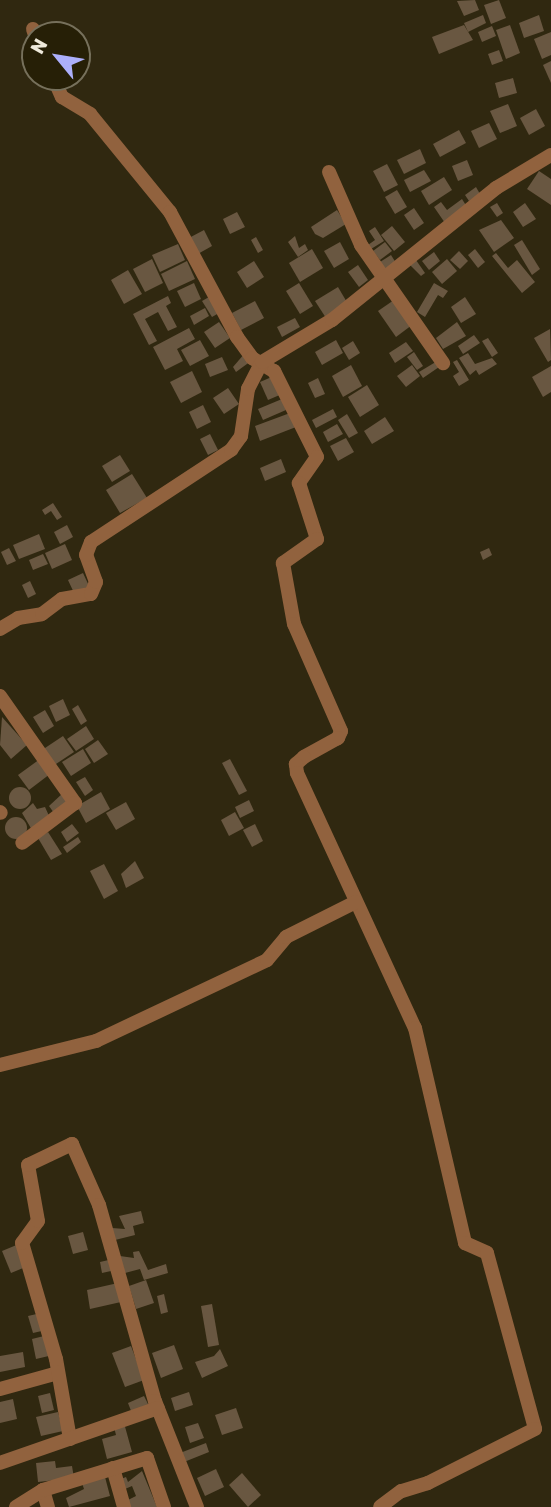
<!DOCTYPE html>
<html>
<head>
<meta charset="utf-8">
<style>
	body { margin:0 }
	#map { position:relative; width:551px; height:1507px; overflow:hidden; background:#302810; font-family:Rubik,sans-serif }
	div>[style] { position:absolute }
	.building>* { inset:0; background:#695741 }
	.round { border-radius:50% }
	.minor>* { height:14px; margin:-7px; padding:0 7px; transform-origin:7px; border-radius:7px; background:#91623e }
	span { translate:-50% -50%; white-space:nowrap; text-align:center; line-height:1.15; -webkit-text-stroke:5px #261f06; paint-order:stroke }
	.north { position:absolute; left:21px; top:21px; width:70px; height:70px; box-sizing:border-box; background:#261f06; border:2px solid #76705b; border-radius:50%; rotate:300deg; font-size:19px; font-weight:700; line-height:28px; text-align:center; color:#efeadb }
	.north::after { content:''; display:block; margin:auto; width:24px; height:32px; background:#acaffb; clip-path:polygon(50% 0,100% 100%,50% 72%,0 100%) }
</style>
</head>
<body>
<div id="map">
	<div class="building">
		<i style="clip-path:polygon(475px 0,479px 10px,464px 16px,457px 1px)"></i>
		<i style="clip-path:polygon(499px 0,506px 18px,491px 24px,484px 5px)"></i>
		<i style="clip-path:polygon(483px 15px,486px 23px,468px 32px,464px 23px)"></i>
		<i style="clip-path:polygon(539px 15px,544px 31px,524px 38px,519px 23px)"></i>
		<i style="clip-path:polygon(464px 25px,473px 40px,439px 54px,432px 37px)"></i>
		<i style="clip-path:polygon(510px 25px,520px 53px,506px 59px,496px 30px)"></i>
		<i style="clip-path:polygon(492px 26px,496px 36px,482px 42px,478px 32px)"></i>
		<i style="clip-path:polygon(551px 32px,551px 55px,542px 59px,534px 39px)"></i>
		<i style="clip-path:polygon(499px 50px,503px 61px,492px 65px,488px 54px)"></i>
		<i style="clip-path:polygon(551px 61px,551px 83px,543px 65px)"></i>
		<i style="clip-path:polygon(513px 78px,517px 93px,499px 98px,495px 83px)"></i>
		<i style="clip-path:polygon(508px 104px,517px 126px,500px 133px,490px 111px)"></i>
		<i style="clip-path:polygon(536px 109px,545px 126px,529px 135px,520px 118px)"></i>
		<i style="clip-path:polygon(489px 123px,497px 139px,479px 148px,471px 131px)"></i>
		<i style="clip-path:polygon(459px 130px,466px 143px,440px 157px,433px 144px)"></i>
		<i style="clip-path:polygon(420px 149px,426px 163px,404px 174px,397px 160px)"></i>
		<i style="clip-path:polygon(467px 160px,473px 175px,458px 181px,452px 166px)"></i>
		<i style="clip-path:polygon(387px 164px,398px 185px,384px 192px,373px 171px)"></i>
		<i style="clip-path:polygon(424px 170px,431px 181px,410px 192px,404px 180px)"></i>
		<i style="clip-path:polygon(539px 171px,551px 179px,551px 205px,527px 189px)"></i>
		<i style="clip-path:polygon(444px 177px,452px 190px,429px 205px,421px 191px)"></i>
		<i style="clip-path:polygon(476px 187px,480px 194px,469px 201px,465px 195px)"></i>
		<i style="clip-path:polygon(397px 190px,407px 207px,395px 214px,385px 197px)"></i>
		<i style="clip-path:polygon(462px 199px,467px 207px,445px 223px,434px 207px,441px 202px,447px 210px)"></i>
		<i style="clip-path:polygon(497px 203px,503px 213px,497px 217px,490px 207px)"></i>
		<i style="clip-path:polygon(525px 203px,536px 219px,523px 227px,513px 212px)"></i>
		<i style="clip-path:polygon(414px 208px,424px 223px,414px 230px,404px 215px)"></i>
		<i style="clip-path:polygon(337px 210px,346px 224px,323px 238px,315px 234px,311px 227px)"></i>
		<i style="clip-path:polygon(237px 212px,245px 227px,230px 234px,223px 219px)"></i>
		<i style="clip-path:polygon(501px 220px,514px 238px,494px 252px,479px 230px)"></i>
		<i style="clip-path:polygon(392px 226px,405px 242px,394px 251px,381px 235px)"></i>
		<i style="clip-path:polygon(375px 227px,384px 241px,371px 249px,368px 245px,375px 240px,369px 231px)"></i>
		<i style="clip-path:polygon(204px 230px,212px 246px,196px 255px,187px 239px)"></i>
		<i style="clip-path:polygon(295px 236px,299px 248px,305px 244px,308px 250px,298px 257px,288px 242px)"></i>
		<i style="clip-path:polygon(256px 237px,263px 250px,258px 253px,251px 240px)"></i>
		<i style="clip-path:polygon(522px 240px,540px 269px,532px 275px,514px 245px)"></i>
		<i style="clip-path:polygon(340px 242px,349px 259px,334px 268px,324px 251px)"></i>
		<i style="clip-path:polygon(385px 242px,392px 251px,380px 260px,373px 251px)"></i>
		<i style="clip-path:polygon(178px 244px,185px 260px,160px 272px,152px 255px)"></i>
		<i style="clip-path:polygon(312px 249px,323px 268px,300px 282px,289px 263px)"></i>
		<i style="clip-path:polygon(475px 249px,485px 262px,478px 268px,468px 255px)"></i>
		<i style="clip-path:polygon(459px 251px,468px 261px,460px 269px,450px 260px)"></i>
		<i style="clip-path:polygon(434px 252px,440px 261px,429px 270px,422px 261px)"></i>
		<i style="clip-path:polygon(496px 253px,508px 268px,517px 260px,535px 282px,522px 293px,492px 256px)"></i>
		<i style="clip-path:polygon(391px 255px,396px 263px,385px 270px,380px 262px)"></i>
		<i style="clip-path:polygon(152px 259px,163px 283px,145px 292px,133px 269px)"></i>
		<i style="clip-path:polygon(447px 259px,457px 271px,442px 284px,432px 272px)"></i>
		<i style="clip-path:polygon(416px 260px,425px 273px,421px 276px,410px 265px)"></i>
		<i style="clip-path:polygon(187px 261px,195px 279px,169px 291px,161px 274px)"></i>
		<i style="clip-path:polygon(254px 261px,264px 277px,247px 288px,237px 272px)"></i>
		<i style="clip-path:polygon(358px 265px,368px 280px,359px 287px,348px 272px)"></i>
		<i style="clip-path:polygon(128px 270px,142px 294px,124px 304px,111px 280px)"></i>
		<i style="clip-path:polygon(194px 283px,201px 299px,185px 307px,177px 291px)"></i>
		<i style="clip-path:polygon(299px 283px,313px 306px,300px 314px,286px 291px)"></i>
		<i style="clip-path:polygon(434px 283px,448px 291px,443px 298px,438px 295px,425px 317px,417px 312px)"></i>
		<i style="clip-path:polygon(338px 287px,348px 304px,326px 318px,315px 301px)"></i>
		<i style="clip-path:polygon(168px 296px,171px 303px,166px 306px,177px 327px,168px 331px,158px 312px,145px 319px,157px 341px,149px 345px,133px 314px)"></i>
		<i style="clip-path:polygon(209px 297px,219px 313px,212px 317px,202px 301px)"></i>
		<i style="clip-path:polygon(465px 297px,476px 314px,461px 323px,451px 307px)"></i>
		<i style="clip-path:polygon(394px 300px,412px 325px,396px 337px,378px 311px)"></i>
		<i style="clip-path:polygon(255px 301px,264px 318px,241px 330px,232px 313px)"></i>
		<i style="clip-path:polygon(205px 308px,209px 316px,194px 325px,190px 316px)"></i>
		<i style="clip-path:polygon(295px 318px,300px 327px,282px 337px,277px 327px)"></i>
		<i style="clip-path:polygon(219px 322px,230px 338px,215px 348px,204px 332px)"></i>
		<i style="clip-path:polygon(457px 322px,466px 336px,443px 349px,436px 338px)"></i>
		<i style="clip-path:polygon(189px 328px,195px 339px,177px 349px,183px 361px,165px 370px,153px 347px)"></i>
		<i style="clip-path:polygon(550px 329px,551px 360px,548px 362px,534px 338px)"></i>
		<i style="clip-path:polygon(474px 335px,480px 343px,463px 354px,458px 346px)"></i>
		<i style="clip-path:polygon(488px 338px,498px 353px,492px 357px,482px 341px)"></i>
		<i style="clip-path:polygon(200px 340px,209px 356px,190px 366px,181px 350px)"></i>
		<i style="clip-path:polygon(336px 340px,343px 353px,322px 365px,315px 352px)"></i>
		<i style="clip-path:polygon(353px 341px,360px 353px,349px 360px,342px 348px)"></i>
		<i style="clip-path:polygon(406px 342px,413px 351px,395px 363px,389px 353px)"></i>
		<i style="clip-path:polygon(414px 352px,423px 366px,417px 370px,407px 357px)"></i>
		<i style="clip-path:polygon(245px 353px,251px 361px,236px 372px,233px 367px)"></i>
		<i style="clip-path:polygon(468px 353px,475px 364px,492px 358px,497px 364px,479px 375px,476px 370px,470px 375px,459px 358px)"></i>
		<i style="clip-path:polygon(222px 357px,228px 370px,210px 377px,205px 364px)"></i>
		<i style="clip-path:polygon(439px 360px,442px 365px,423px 378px,419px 372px)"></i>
		<i style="clip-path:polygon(457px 360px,469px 380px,459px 386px,453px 376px,459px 372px,453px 362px)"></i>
		<i style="clip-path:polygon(351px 365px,362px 386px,343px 397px,332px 376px)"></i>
		<i style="clip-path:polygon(412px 365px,420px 376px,406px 387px,397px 376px)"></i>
		<i style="clip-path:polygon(551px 366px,551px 392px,543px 397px,532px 377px)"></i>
		<i style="clip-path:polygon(192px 371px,202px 392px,181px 403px,170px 382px)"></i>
		<i style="clip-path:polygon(274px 376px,282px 394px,268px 400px,260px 382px)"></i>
		<i style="clip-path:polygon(318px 378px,325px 394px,315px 398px,308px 383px)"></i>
		<i style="clip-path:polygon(367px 385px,379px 405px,360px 417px,348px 397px)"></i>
		<i style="clip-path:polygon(228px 388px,239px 404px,224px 414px,213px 398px)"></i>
		<i style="clip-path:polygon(282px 399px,286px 410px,263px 420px,258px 409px)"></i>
		<i style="clip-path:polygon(203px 405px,211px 422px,197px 429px,189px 412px)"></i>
		<i style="clip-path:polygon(333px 409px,337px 417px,316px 428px,312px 420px)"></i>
		<i style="clip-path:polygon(290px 413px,296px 427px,260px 441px,255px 426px)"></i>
		<i style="clip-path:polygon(347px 414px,358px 433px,349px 438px,338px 420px)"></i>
		<i style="clip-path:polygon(385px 417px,394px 431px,372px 444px,364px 431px)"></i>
		<i style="clip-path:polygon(337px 424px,343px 434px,328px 442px,323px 432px)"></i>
		<i style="clip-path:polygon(210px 434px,218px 450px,208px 455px,200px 439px)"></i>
		<i style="clip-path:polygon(346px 438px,354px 452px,338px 461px,330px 446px)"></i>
		<i style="clip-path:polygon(120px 455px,130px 471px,112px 482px,102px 466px)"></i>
		<i style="clip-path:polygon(281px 459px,286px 472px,265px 481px,260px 468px)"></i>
		<i style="clip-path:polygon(132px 474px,147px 498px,120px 513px,106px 490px)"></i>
		<i style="clip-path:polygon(53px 503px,62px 517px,57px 520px,51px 511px,45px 515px,42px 510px)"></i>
		<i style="clip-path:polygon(67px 525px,73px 537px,60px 544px,54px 532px)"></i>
		<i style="clip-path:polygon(39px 534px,45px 549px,19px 559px,13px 545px)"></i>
		<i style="clip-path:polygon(65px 544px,72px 560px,52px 569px,45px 553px)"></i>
		<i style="clip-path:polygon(9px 548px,16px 561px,7px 565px,1px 552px)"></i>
		<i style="clip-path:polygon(489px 548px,492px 555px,483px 560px,480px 552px)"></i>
		<i style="clip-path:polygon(43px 554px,48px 564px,33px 570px,29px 560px)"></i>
		<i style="clip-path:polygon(83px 573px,90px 588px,75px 595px,68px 580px)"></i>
		<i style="clip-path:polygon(30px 581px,36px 594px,28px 598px,22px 585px)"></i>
		<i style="clip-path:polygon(63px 699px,70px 715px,56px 722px,49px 706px)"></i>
		<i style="clip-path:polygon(78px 705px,87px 721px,81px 725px,72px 709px)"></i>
		<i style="clip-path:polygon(45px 710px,54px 726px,43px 733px,33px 717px)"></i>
		<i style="clip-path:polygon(2px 717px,27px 745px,11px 759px,0 745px)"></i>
		<i style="clip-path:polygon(86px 726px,94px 739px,76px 751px,67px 739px)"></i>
		<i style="clip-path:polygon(63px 736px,74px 752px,53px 766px,42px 750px)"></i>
		<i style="clip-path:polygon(98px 740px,108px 754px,94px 763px,85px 749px)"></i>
		<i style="clip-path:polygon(83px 749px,91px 763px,71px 776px,62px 762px)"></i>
		<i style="clip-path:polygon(40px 759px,50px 774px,29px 790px,18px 775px)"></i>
		<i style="clip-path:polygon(230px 759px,247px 791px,239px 795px,222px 763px)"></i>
		<i style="clip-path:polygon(85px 777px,93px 790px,85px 796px,76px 782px)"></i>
		<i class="round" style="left:9px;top:787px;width:22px;height:22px"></i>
		<i style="clip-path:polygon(101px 792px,110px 809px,86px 823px,77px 806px)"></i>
		<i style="clip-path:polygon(63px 793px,69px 803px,54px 813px,49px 806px)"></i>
		<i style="clip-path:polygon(249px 800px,254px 811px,240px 818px,235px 807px)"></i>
		<i style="clip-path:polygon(126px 802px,135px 819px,116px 830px,106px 813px)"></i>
		<i style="clip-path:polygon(33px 803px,37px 809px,45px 807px,50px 818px,32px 830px,22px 813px)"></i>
		<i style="clip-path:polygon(235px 812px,244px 828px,229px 836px,221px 820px)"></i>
		<i class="round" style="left:5px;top:817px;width:22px;height:22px"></i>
		<i style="clip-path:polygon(72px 824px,79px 833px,67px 842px,61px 832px)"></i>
		<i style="clip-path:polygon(255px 824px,263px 841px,252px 847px,243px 830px)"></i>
		<i style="clip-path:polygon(48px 832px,62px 854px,51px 860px,38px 838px)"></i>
		<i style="clip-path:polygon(78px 837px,81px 842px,67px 853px,63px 847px)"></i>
		<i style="clip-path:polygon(135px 861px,144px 878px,126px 888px,121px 874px)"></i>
		<i style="clip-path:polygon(104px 864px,118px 891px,104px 899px,90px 871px)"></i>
		<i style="clip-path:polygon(141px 1211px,144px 1223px,133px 1226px,135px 1235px,115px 1240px,112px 1228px,125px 1229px,119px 1216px)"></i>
		<i style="clip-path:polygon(83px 1232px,88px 1250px,73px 1254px,68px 1236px)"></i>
		<i style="clip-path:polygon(19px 1244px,28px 1266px,11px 1273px,2px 1251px)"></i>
		<i style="clip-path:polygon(139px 1251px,148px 1270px,166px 1264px,168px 1273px,144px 1280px,140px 1269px,125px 1273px,120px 1256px,134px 1258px,133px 1252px)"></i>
		<i style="clip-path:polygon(113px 1259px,111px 1271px,102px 1273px,100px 1262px)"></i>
		<i style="clip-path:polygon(146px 1280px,154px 1303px,136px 1309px,129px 1286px)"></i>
		<i style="clip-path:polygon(118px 1283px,121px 1302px,90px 1309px,87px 1290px)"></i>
		<i style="clip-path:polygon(164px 1294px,168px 1312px,161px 1314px,157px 1296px)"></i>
		<i style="clip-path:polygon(212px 1304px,219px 1345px,208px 1347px,201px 1306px)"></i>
		<i style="clip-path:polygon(41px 1313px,46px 1330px,33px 1333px,28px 1316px)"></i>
		<i style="clip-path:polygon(48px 1335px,53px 1355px,36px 1359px,32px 1339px)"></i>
		<i style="clip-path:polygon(174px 1345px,183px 1369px,161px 1378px,152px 1353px)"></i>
		<i style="clip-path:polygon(131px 1346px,144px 1380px,125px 1387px,112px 1353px)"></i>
		<i style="clip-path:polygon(220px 1349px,228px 1366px,202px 1378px,195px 1362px,214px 1356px)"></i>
		<i style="clip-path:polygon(23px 1352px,25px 1367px,0 1372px,0 1356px)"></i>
		<i style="clip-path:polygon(189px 1392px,193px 1405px,175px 1411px,171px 1398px)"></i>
		<i style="clip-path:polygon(50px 1393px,54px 1410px,42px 1413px,38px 1396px)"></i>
		<i style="clip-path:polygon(144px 1396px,150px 1408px,133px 1416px,128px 1403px)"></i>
		<i style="clip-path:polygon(13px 1399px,17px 1419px,0 1423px,0 1402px)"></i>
		<i style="clip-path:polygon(236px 1408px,243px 1428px,222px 1435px,215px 1415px)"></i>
		<i style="clip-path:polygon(58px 1412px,63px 1431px,41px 1436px,36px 1417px)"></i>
		<i style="clip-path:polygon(124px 1423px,132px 1452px,107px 1459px,102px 1439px,116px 1435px,114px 1427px)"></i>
		<i style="clip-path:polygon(198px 1423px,204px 1438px,190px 1443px,185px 1427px)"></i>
		<i style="clip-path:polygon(206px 1443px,209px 1452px,184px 1462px,180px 1453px)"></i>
		<i style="clip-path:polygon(55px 1461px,56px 1468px,72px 1466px,74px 1478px,38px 1482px,36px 1463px)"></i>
		<i style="clip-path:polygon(216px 1469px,224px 1487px,205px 1496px,197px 1478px)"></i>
		<i style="clip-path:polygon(142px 1471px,157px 1507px,129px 1507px,126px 1501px,136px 1496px,132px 1486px,125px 1489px,121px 1479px,126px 1477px,128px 1482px)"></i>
		<i style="clip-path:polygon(242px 1473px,261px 1495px,248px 1507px,229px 1485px)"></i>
		<i style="clip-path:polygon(105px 1477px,110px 1496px,69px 1507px,66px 1498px,84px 1489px,82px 1483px)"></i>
	</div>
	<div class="minor">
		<i style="left:33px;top:29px;width:6px;rotate:72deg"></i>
		<i style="left:53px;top:77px;width:22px;rotate:66deg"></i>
		<i style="left:62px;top:97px;width:33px;rotate:31deg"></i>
		<i style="left:90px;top:114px;width:127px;rotate:50.8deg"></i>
		<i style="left:170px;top:212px;width:142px;rotate:61.8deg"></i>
		<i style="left:237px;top:337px;width:26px;rotate:54deg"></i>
		<i style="left:252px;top:358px;width:26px;rotate:31deg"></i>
		<i style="left:274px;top:371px;width:96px;rotate:63.4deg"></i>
		<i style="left:317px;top:457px;width:32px;rotate:125deg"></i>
		<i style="left:299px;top:483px;width:59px;rotate:72.2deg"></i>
		<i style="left:317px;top:539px;width:42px;rotate:144.8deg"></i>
		<i style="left:283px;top:563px;width:62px;rotate:79.8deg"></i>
		<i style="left:294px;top:624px;width:117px;rotate:66.3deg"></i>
		<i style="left:341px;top:731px;width:8px;rotate:113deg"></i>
		<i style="left:338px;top:738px;width:39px;rotate:151deg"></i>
		<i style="left:304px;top:757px;width:11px;rotate:139deg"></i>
		<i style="left:296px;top:764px;width:9px;rotate:84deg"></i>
		<i style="left:297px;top:773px;width:281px;rotate:65.2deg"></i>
		<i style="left:415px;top:1028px;width:221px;rotate:76.9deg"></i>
		<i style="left:465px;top:1243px;width:24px;rotate:24deg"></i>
		<i style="left:487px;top:1253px;width:182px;rotate:74.7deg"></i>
		<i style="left:535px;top:1429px;width:120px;rotate:153.2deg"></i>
		<i style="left:428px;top:1483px;width:28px;rotate:163deg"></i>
		<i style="left:401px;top:1491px;width:26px;rotate:143deg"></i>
		<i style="left:329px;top:172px;width:80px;rotate:66.3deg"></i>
		<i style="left:361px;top:245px;width:144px;rotate:55.2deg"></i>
		<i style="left:0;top:629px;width:21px;rotate:-31deg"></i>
		<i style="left:18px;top:618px;width:24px;rotate:-9deg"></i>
		<i style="left:42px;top:614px;width:25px;rotate:-37deg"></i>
		<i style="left:62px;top:599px;width:29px;rotate:-10deg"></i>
		<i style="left:91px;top:594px;width:13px;rotate:-67deg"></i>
		<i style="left:96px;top:582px;width:29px;rotate:-110deg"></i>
		<i style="left:86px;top:555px;width:14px;rotate:-69deg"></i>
		<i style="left:91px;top:542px;width:168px;rotate:-33.3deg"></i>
		<i style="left:231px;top:450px;width:17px;rotate:-54deg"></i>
		<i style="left:241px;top:436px;width:48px;rotate:-81.5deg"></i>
		<i style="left:248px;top:389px;width:30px;rotate:-63deg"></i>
		<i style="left:262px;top:362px;width:82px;rotate:-31deg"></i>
		<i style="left:332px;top:320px;width:211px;rotate:-38.8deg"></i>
		<i style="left:496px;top:188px;width:64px;rotate:-31deg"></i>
		<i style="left:0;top:696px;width:131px;rotate:55deg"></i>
		<i style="left:75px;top:803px;width:66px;rotate:143deg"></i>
		<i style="left:0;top:812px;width:1px;rotate:45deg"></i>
		<i style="left:0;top:1065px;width:99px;rotate:-14deg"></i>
		<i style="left:96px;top:1041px;width:189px;rotate:-25.3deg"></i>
		<i style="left:267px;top:960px;width:30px;rotate:-50deg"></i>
		<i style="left:286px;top:937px;width:78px;rotate:-26.6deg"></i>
		<i style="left:0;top:1389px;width:60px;rotate:-15.4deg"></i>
		<i style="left:70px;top:1439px;width:81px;rotate:-99.9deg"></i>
		<i style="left:56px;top:1359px;width:121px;rotate:-106.3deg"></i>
		<i style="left:22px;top:1243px;width:27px;rotate:-54deg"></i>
		<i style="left:38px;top:1221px;width:57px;rotate:-100.1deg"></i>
		<i style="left:28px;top:1165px;width:49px;rotate:-25.5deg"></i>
		<i style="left:72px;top:1144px;width:67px;rotate:66.1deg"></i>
		<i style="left:99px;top:1205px;width:204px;rotate:74.1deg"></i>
		<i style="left:155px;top:1401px;width:114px;rotate:68.4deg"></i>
		<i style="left:0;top:1463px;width:167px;rotate:-19.2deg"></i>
		<i style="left:113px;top:1468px;width:41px;rotate:74.2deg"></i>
		<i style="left:43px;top:1490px;width:18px;rotate:74deg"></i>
		<i style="left:16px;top:1507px;width:32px;rotate:-32deg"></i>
		<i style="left:43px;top:1490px;width:109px;rotate:-17.1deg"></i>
		<i style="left:147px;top:1458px;width:52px;rotate:70.9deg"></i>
	</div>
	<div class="north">N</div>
</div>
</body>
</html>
